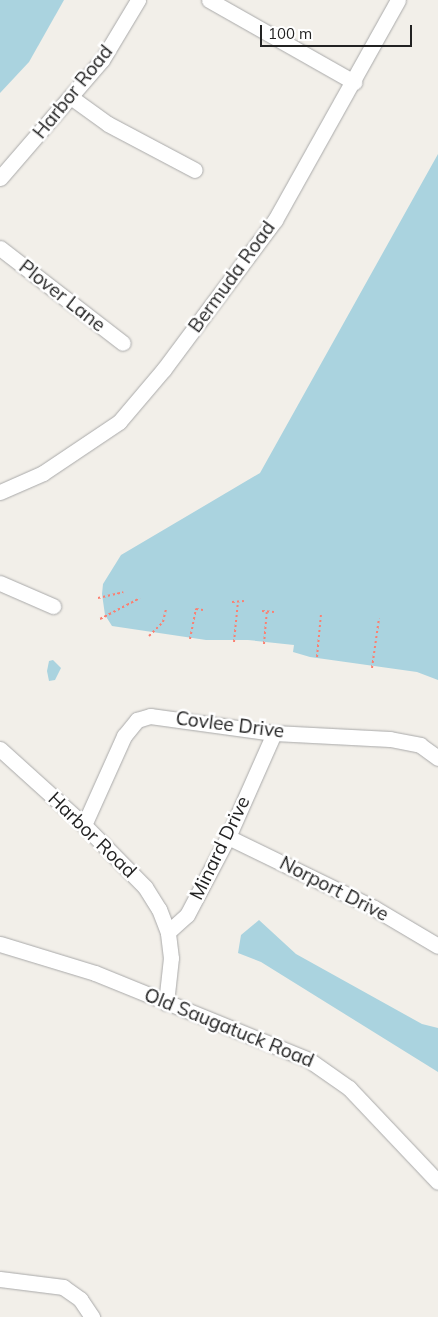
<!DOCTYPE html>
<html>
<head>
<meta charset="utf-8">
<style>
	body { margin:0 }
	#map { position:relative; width:438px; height:1317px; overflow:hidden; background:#f2efe9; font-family:Mulish,sans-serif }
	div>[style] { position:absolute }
	.water>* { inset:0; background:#aad3df }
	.path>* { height:2px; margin-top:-1px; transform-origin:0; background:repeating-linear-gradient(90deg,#fa8072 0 2.5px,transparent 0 5px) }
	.roads { filter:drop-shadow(0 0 1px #a9a9a9) drop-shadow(0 0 1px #a9a9a9) }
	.minor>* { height:15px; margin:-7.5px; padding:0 7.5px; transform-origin:7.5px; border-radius:7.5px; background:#fff }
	span { translate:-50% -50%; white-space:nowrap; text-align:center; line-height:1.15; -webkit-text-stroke:5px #fff; paint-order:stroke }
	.street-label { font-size:19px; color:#222 }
	.scale { position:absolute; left:260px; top:25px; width:152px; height:22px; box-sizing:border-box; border:2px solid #222; border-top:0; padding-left:6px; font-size:15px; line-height:18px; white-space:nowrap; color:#222; -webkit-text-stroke:4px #fff; paint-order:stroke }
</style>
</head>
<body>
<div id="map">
	<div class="water">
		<i style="clip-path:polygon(0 0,64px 0,29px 62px,0 93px)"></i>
		<i style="clip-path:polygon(438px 154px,438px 680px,417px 672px,310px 657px,293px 652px,294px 645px,248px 640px,206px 640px,112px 626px,105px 615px,102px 594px,103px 584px,121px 555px,260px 473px)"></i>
		<i style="clip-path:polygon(53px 660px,61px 668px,55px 680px,49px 681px,47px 671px,49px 661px)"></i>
		<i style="clip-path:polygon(259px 920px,296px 954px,422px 1024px,438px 1028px,438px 1072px,261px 962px,238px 953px,241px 935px)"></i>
	</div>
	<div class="path">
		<i style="left:98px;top:598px;width:26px;rotate:-13deg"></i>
		<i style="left:232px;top:602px;width:12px;rotate:-5deg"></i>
		<i style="left:262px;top:611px;width:12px;rotate:5deg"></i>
		<i style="left:100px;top:619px;width:45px;rotate:-27.7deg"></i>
		<i style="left:149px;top:636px;width:20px;rotate:-45deg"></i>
		<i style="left:163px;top:622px;width:13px;rotate:-77deg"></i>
		<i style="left:190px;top:639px;width:31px;rotate:-79deg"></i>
		<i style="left:196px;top:609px;width:7px;rotate:8deg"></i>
		<i style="left:234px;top:642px;width:41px;rotate:-84.4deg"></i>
		<i style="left:264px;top:644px;width:32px;rotate:-85deg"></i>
		<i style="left:317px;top:657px;width:43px;rotate:-84.7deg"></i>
		<i style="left:372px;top:668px;width:50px;rotate:-82deg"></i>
	</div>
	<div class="roads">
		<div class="minor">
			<i style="left:209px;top:0;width:167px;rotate:29.5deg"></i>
			<i style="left:72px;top:98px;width:44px;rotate:35.8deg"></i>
			<i style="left:108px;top:124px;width:98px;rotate:27.9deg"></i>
			<i style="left:0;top:178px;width:156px;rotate:-49.2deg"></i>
			<i style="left:102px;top:60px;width:70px;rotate:-59deg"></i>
			<i style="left:0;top:248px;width:155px;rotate:37.7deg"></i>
			<i style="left:0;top:492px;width:47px;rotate:-23.8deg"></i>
			<i style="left:43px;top:473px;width:92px;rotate:-33.9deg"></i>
			<i style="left:119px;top:422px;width:70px;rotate:-49.7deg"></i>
			<i style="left:164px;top:369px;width:186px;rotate:-53.3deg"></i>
			<i style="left:275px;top:220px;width:252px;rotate:-60.8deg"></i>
			<i style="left:0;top:583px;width:58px;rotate:23.5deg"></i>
			<i style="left:0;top:749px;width:113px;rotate:42.1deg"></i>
			<i style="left:84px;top:825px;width:87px;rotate:45.5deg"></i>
			<i style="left:145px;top:887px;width:26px;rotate:58deg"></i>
			<i style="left:159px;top:909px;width:25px;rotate:69deg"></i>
			<i style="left:84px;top:825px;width:98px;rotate:-65.8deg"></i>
			<i style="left:124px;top:736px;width:21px;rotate:-51deg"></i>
			<i style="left:137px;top:720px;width:14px;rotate:-17deg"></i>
			<i style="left:150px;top:716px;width:125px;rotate:7.8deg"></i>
			<i style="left:274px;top:733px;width:116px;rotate:3deg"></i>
			<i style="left:390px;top:739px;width:31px;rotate:11deg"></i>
			<i style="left:420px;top:745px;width:22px;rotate:36deg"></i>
			<i style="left:228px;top:837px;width:162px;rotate:25.9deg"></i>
			<i style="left:374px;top:908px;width:74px;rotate:30.7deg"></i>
			<i style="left:0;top:944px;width:99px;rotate:17deg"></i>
			<i style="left:95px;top:973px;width:231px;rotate:22.1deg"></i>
			<i style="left:309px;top:1060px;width:49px;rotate:35deg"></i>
			<i style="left:349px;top:1088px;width:129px;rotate:46.6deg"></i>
			<i style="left:166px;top:1003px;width:45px;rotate:-83.7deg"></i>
			<i style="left:171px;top:958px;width:26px;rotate:-97deg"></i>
			<i style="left:168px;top:932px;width:25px;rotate:-42deg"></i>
			<i style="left:187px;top:915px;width:88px;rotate:-62.3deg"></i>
			<i style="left:228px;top:837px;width:114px;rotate:-66.1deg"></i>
			<i style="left:0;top:1279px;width:64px;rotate:7.2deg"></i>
			<i style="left:63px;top:1287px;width:21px;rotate:35deg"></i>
			<i style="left:80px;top:1299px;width:22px;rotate:56deg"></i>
		</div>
	</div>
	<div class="street-label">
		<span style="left:73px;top:92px;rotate:-51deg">Harbor Road</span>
		<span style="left:232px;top:277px;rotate:-54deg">Bermuda Road</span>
		<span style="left:62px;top:296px;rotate:38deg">Plover Lane</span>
		<span style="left:230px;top:725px;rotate:7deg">Covlee Drive</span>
		<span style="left:92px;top:835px;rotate:44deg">Harbor Road</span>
		<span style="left:220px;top:848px;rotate:-64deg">Minard Drive</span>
		<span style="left:334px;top:889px;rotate:27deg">Norport Drive</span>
		<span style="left:229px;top:1028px;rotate:22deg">Old Saugatuck Road</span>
	</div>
	<div class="scale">100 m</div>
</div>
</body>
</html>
